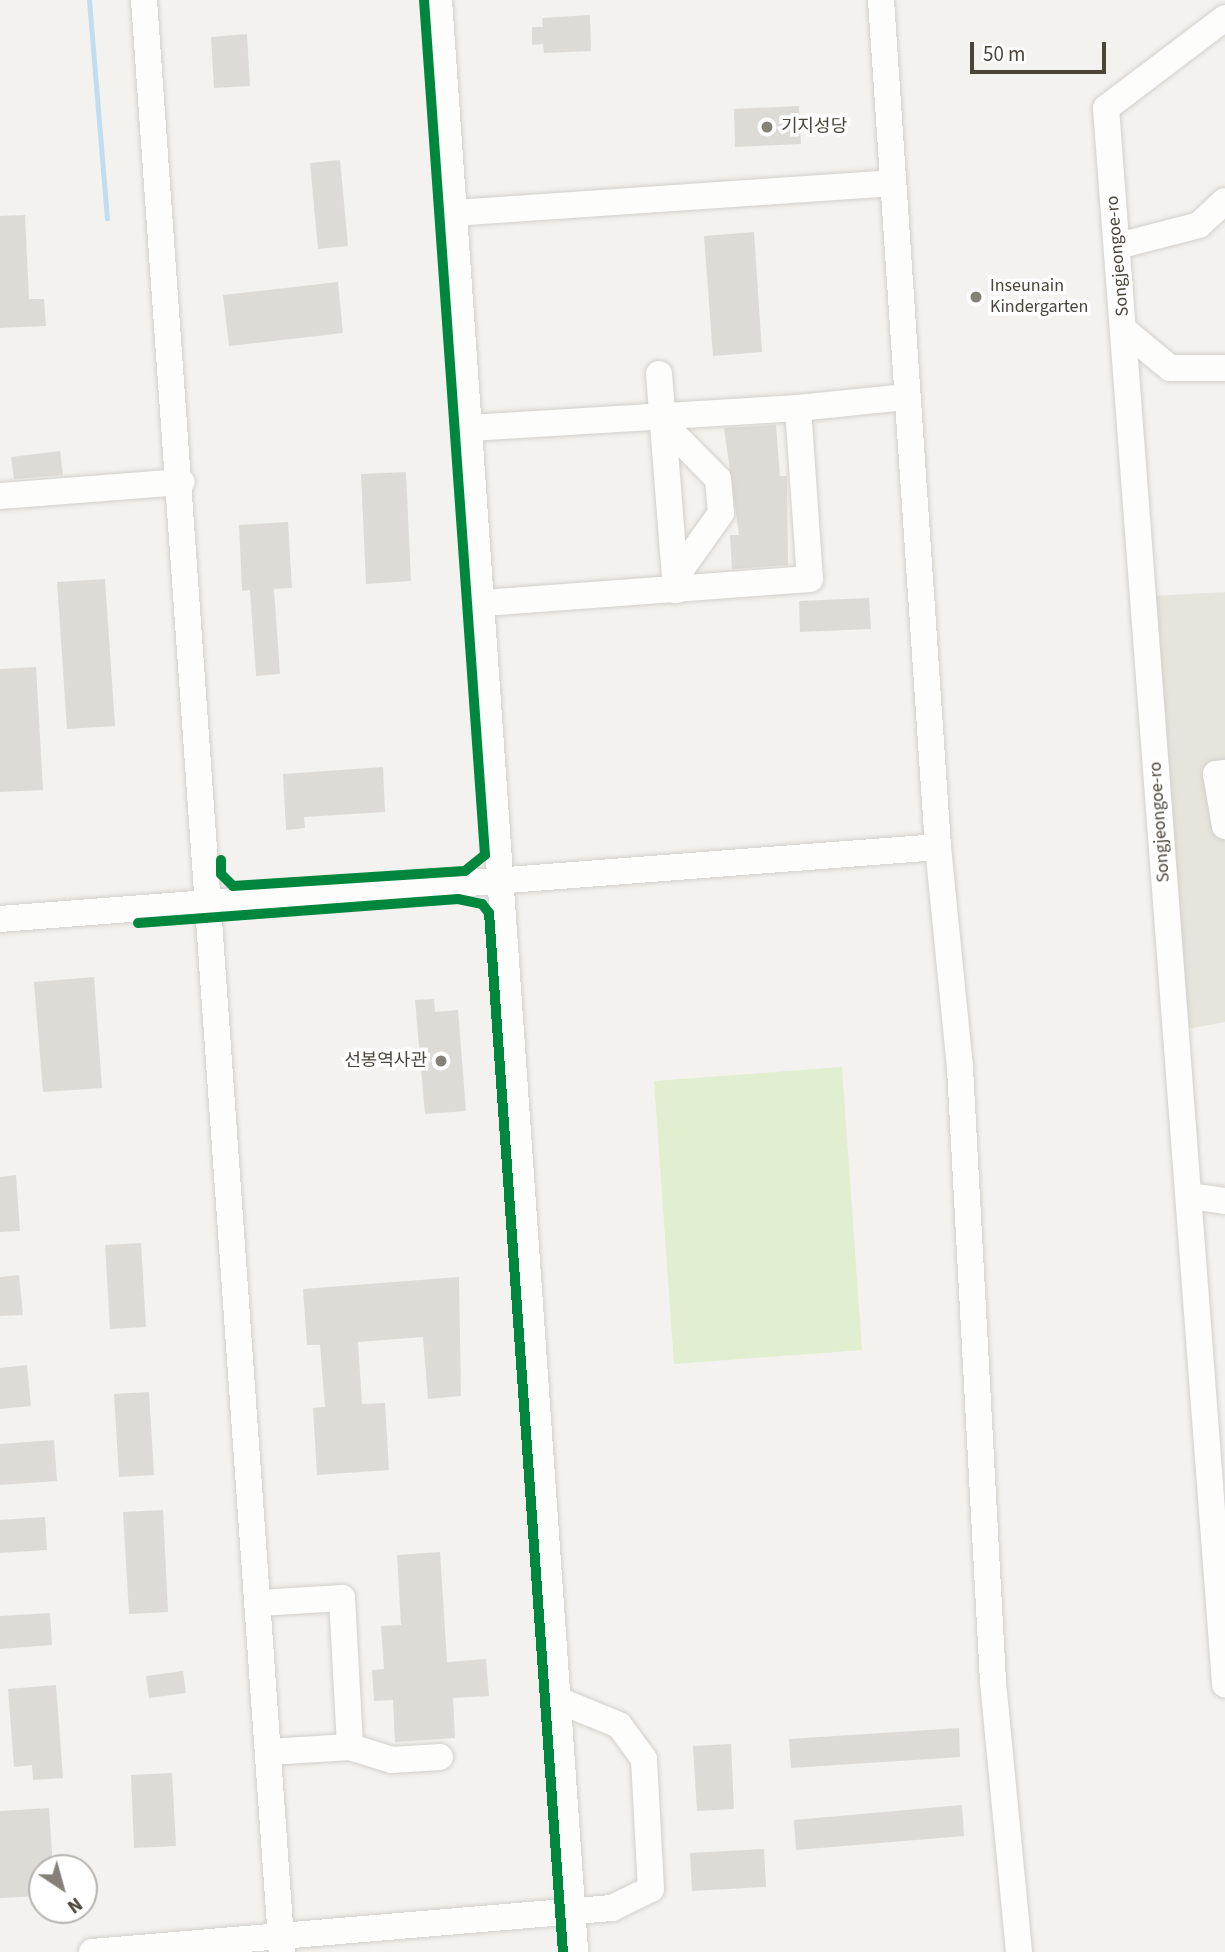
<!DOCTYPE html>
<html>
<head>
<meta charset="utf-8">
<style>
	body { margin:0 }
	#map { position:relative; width:1225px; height:1952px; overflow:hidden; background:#f4f2ee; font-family:"Source Sans 3","Noto Sans KR",sans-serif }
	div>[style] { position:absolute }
	.residential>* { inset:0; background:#e7e4dc }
	.green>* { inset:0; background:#e1eecf }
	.stream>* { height:5px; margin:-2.5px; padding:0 2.5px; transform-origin:2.5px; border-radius:2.5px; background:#c0ddf1 }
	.building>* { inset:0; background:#dedbd6 }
	.roads { filter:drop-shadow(0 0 2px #d2d0cb) drop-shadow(0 0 2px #d2d0cb) }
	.minor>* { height:26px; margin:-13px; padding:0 13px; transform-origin:13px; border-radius:13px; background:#fdfdfc }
	.cycleway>* { height:10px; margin:-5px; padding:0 5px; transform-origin:5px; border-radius:5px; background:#00873e }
	.dots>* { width:19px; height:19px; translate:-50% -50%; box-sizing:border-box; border:4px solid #fff; border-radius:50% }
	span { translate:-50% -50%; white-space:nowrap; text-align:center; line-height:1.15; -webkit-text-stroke:7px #fff; paint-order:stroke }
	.poi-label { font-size:18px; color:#4b4439 }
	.left { translate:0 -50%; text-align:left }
	.right { translate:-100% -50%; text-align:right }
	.street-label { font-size:18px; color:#4b4439 }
	.north { position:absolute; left:28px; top:1854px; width:70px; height:70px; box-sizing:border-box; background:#fff; border:2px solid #b7b4b0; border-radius:50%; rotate:144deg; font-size:19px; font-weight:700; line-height:28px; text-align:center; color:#4b4439 }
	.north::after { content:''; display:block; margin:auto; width:24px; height:32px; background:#868178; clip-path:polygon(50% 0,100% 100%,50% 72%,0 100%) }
	.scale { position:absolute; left:970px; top:42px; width:136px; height:32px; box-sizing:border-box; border:4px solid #4b4439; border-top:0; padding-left:9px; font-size:21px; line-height:24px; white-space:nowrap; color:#4b4439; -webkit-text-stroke:5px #fff; paint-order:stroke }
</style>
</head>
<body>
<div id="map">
	<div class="residential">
		<i style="clip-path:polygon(1225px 592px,1225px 1022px,1182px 1030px,1152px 596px)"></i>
	</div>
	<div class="green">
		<i style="clip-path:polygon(842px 1067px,862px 1350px,674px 1364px,654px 1081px)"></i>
	</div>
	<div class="stream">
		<i style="left:89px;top:0;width:219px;rotate:85.3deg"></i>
	</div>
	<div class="building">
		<i style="clip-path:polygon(590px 15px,591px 51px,544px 53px,543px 44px,532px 45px,532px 27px,543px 27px,542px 18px)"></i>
		<i style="clip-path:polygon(247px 34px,250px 86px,214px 88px,211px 37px)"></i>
		<i style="clip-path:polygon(799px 106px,801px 144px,735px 147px,734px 109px)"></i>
		<i style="clip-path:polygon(340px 160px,348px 246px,318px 249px,310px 163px)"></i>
		<i style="clip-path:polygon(25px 215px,29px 299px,44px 299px,46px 326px,0 328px,0 216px)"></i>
		<i style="clip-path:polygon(754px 232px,762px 352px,713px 356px,704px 236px)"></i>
		<i style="clip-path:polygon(338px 282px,343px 333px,229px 346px,223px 295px)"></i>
		<i style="clip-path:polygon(776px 425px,780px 476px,787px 476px,788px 565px,732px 569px,730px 535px,739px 535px,724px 428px)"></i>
		<i style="clip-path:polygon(60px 451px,63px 475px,14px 479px,11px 457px)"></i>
		<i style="clip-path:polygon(406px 472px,411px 581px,366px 584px,361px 474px)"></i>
		<i style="clip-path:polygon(288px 522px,292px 588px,274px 589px,280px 674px,256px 676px,250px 590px,242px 591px,239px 525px)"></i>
		<i style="clip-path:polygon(105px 579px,115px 726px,67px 729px,57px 582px)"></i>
		<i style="clip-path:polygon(869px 598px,871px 629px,800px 632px,799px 601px)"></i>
		<i style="clip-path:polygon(36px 667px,43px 790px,0 792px,0 669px)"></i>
		<i style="clip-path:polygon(383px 767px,385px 812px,304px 817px,305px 828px,286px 830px,283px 774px)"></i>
		<i style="clip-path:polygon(94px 977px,102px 1088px,43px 1092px,34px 982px)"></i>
		<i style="clip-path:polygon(434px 999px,435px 1012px,458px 1010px,466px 1111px,425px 1114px,415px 1000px)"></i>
		<i style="clip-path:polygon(16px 1175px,20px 1231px,0 1232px,0 1177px)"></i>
		<i style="clip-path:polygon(141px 1243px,146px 1327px,110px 1329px,105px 1245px)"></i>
		<i style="clip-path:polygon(19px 1275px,23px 1315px,0 1316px,0 1277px)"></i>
		<i style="clip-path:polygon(459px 1277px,461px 1396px,428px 1399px,423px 1337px,358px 1342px,362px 1404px,385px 1403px,389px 1470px,317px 1475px,313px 1408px,325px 1407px,320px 1345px,307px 1345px,303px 1289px)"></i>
		<i style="clip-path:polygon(27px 1365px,31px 1406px,0 1409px,0 1368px)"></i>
		<i style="clip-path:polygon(149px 1392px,154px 1475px,119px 1477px,114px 1394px)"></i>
		<i style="clip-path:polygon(54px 1440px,57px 1481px,0 1485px,0 1444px)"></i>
		<i style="clip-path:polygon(163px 1510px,168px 1612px,129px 1614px,123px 1512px)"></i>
		<i style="clip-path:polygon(45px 1517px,47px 1550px,0 1553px,0 1520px)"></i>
		<i style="clip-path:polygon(440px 1552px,447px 1662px,486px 1659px,489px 1696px,453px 1698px,455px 1738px,395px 1742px,393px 1700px,374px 1701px,372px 1670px,384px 1669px,381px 1626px,401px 1625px,397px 1555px)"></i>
		<i style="clip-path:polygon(50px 1613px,52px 1645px,0 1649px,0 1616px)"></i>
		<i style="clip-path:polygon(183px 1671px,186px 1693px,149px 1698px,146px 1676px)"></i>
		<i style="clip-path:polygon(56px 1685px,63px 1778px,33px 1780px,32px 1765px,14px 1767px,8px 1689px)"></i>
		<i style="clip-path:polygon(959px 1728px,960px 1757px,791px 1768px,789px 1739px)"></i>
		<i style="clip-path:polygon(731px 1744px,734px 1809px,697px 1811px,693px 1746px)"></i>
		<i style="clip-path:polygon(172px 1773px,176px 1846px,134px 1848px,131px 1775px)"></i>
		<i style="clip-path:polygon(962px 1805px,964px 1836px,796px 1850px,794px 1820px)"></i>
		<i style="clip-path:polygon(49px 1808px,53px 1868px,42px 1868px,42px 1896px,0 1898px,0 1811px)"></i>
		<i style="clip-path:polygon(764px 1849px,766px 1887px,692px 1891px,690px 1853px)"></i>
	</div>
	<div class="roads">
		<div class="minor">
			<i style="left:144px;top:0;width:1957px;rotate:85.96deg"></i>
			<i style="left:439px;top:0;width:1957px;rotate:86.01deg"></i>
			<i style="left:881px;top:0;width:849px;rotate:86.15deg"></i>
			<i style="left:938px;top:847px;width:222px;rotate:84.3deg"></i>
			<i style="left:960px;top:1068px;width:615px;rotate:86.92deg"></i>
			<i style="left:993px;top:1682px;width:271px;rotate:84.5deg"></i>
			<i style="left:1225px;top:18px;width:149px;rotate:142.9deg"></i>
			<i style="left:1106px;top:108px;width:1581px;rotate:85.68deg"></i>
			<i style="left:454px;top:213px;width:439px;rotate:-3.9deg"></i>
			<i style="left:1118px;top:246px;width:84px;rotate:-14.5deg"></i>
			<i style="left:1199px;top:225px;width:35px;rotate:-43deg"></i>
			<i style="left:1124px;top:330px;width:60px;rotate:39.6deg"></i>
			<i style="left:1170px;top:368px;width:55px"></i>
			<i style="left:659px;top:374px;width:217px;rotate:85.5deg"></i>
			<i style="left:798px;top:408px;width:110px;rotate:-5.8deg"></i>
			<i style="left:663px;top:423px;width:78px;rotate:45.5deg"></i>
			<i style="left:718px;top:479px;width:34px;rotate:85deg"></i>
			<i style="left:721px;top:513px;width:80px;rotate:125.3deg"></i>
			<i style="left:470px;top:428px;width:329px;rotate:-3.5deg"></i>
			<i style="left:798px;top:408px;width:171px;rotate:86deg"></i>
			<i style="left:810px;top:579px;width:328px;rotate:175.8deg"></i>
			<i style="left:0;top:496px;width:182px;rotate:-4.4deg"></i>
			<i style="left:1225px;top:773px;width:9px;rotate:174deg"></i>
			<i style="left:1216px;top:774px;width:53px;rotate:80.2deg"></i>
			<i style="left:0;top:919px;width:941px;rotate:-4.39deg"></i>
			<i style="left:1190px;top:1196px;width:35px;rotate:8deg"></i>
			<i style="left:260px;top:1603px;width:82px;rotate:-3.5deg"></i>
			<i style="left:342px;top:1598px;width:149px;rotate:86.9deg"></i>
			<i style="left:350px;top:1747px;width:81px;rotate:176.5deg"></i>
			<i style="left:350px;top:1747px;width:44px;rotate:17.2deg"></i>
			<i style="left:392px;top:1760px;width:48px;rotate:-3.6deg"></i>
			<i style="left:92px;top:1952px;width:522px;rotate:-4.84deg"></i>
			<i style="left:612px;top:1908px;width:43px;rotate:-26deg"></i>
			<i style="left:651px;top:1889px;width:130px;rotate:-93.1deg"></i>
			<i style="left:644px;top:1759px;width:42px;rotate:-126.3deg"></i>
			<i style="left:619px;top:1725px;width:66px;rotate:-157.7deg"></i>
		</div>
	</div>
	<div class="cycleway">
		<i style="left:221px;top:860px;width:14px;rotate:90deg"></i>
		<i style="left:221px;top:874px;width:17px;rotate:45deg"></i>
		<i style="left:233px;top:886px;width:232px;rotate:-3.7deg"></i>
		<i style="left:465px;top:871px;width:26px;rotate:-39deg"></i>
		<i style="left:485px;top:855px;width:857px;rotate:-94.08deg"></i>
		<i style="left:138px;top:923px;width:321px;rotate:-4.3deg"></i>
		<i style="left:458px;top:899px;width:25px;rotate:12deg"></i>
		<i style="left:482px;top:904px;width:11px;rotate:52deg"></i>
		<i style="left:489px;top:913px;width:1042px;rotate:85.93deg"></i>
	</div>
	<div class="dots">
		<i style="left:767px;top:127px;background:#868178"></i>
		<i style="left:976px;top:297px;background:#868178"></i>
		<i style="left:441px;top:1061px;background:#868178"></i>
	</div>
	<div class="poi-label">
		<span class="left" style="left:781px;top:127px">기지성당</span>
		<span class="left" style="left:990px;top:297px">Inseunain<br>Kindergarten</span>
		<span class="right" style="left:427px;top:1061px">선봉역사관</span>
	</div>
	<div class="street-label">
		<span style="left:1118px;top:256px;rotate:-95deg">Songjeongoe-ro</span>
		<span style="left:1160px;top:822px;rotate:-94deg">Songjeongoe-ro</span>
	</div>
	<div class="north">N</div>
	<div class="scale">50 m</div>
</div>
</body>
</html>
